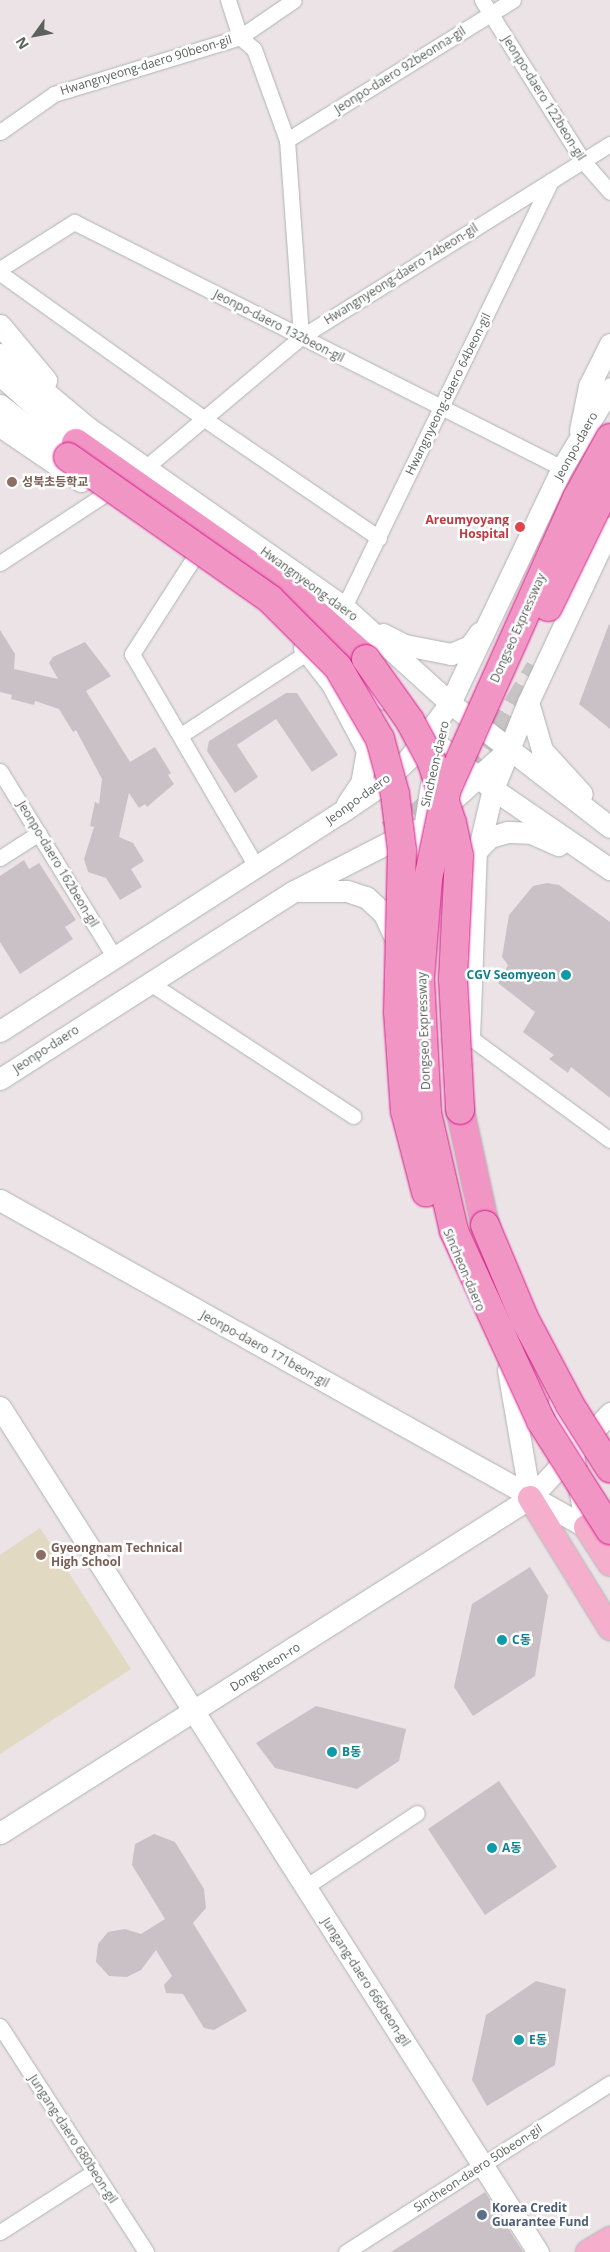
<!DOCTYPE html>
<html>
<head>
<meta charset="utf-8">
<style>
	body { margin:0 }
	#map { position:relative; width:610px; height:2252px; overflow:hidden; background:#ece3e7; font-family:"Open Sans","Noto Sans KR",sans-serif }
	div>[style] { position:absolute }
	.green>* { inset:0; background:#e1d9c2 }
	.building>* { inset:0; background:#c9c1c6 }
	.secondary-tunnel>* { height:21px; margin-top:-10.5px; transform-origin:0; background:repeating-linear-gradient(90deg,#c8c3c4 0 21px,transparent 0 32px) }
	.roads { filter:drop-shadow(0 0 1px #aeb4b0) drop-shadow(0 0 1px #aeb4b0) }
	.street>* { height:15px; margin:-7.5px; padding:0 7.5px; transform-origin:7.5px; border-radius:7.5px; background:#fff }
	.secondary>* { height:21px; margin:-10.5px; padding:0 10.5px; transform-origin:10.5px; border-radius:10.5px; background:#fff }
	.primary>* { height:24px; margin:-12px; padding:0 12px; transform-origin:12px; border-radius:12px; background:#f6aecd }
	.highway>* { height:28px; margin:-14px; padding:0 14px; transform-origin:14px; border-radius:14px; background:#f195c5 }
	.bridges { filter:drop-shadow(0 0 1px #d61987) drop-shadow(0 0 1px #d61987) }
	.highway-bridge>* { height:28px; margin:-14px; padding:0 14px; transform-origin:14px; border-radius:14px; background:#f195c5 }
	.dots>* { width:14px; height:14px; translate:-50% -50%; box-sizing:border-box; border:2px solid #fff; border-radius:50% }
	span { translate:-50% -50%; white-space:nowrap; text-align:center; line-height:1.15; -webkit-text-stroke:5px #fff; paint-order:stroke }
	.street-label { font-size:12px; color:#5b625d }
	.education-label { font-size:12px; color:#785e54; font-weight:700 }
	.left { translate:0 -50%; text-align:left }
	.health-label { font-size:12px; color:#be3a42; font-weight:700 }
	.right { translate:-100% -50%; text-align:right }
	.culture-label { font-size:12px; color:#0d838f; font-weight:700 }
	.service-label { font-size:12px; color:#4e5e75; font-weight:700 }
	.north { position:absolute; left:10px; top:10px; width:50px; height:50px; -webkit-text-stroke:4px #fff; paint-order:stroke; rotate:238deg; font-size:14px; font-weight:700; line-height:20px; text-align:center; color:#5b625d }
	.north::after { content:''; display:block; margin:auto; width:18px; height:22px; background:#5b625d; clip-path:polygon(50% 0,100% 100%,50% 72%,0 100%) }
</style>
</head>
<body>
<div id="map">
	<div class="green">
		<i style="clip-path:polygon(40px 1528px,131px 1669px,0 1754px,0 1555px)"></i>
	</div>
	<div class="building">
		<i style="clip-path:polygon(609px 624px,610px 625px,610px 729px,579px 704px)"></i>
		<i style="clip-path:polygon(0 630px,15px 654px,14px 669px,58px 679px,49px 663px,53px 657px,85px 642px,111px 676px,86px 691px,130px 762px,155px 747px,171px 773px,168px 775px,174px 784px,147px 807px,145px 804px,139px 808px,129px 793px,119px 837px,133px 843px,144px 861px,131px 869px,142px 887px,120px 900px,106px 878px,88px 872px,84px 859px,94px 827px,90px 826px,95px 802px,99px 804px,102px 779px,76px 730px,73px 732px,59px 709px,35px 701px,34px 705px,11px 699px,12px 695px,0 692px)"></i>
		<i style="clip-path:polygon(286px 693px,297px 693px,338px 755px,312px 772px,276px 719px,237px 745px,258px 777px,235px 793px,207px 751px,209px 741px)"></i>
		<i style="clip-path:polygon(24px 860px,29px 869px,39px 863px,76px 920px,65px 927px,73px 939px,20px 974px,0 942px,0 876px)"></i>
		<i style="clip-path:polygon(547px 883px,559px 885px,610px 922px,610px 1098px,571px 1067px,568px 1073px,549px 1059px,554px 1055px,523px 1032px,535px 1012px,498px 983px,508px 965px,502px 957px,509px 915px,533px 886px)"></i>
		<i style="clip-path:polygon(530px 1567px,548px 1596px,535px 1676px,473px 1716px,454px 1687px,472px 1604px)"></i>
		<i style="clip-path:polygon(316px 1706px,406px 1729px,399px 1761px,357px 1789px,275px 1768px,256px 1743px)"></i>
		<i style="clip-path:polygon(499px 1781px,557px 1867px,485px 1915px,428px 1829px)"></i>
		<i style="clip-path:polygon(154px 1834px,175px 1842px,204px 1889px,206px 1908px,193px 1923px,247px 2011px,214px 2030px,204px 2028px,183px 1994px,166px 1993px,164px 1985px,172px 1976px,156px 1950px,141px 1970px,127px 1977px,109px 1976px,96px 1962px,98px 1944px,108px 1932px,125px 1929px,141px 1934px,165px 1919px,132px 1865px,135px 1844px)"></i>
		<i style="clip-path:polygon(536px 1981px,566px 1989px,555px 2065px,487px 2106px,472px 2080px,486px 2015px)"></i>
		<i style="clip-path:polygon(485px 2192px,523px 2252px,391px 2252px)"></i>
	</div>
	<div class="secondary-tunnel">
		<i style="left:387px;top:831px;width:38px;rotate:-32deg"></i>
		<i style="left:419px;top:811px;width:60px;rotate:-41.6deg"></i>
		<i style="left:464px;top:771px;width:51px;rotate:-49.8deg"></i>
		<i style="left:497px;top:732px;width:76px;rotate:-59deg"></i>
	</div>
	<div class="roads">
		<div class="street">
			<i style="left:228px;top:0;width:39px;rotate:72deg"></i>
			<i style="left:240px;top:37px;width:18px;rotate:41deg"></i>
			<i style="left:254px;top:49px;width:97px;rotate:70.1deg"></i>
			<i style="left:287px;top:140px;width:197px;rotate:85.9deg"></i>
			<i style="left:482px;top:0;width:190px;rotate:57.9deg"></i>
			<i style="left:583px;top:161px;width:41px;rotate:48.9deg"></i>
			<i style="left:0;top:132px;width:66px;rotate:-35.1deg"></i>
			<i style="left:54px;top:94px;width:195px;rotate:-17deg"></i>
			<i style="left:240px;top:37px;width:65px;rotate:-34.4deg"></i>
			<i style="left:287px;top:140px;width:266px;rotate:-31.8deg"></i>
			<i style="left:0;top:269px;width:88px;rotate:-32.4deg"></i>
			<i style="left:74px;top:222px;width:546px;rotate:26.75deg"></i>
			<i style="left:0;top:273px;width:249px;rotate:35.5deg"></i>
			<i style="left:203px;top:418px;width:213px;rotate:34.3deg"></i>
			<i style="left:145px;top:468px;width:204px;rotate:-40deg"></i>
			<i style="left:301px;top:337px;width:364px;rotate:-32deg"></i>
			<i style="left:193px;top:559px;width:113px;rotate:122.7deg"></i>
			<i style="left:132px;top:654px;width:248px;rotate:59.7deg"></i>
			<i style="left:0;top:563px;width:122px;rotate:-33.3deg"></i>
			<i style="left:344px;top:607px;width:474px;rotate:-64.1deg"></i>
			<i style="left:181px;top:735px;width:152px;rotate:-33.2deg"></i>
			<i style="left:0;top:771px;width:220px;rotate:58.4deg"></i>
			<i style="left:0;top:858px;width:46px;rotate:-32.7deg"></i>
			<i style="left:150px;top:983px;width:243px;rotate:33.2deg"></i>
			<i style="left:472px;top:1039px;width:191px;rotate:-87.9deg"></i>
			<i style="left:450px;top:1040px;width:22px;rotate:-3deg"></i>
			<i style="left:472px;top:1039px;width:171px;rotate:36.2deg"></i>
			<i style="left:305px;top:1887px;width:134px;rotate:-33.5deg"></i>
			<i style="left:0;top:2026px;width:269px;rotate:57.1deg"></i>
			<i style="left:0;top:2232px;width:112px;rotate:-32.6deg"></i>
			<i style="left:346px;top:2252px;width:313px;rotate:-32.6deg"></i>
		</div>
		<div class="secondary">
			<i style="left:0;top:325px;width:72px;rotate:50.1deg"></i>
			<i style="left:0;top:354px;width:114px;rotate:40deg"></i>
			<i style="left:87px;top:427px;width:314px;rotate:35deg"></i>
			<i style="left:344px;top:607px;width:143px;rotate:42.2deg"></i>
			<i style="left:450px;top:703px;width:202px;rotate:37.8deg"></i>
			<i style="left:0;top:375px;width:102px;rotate:41.8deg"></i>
			<i style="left:0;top:405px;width:67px;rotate:37.7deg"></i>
			<i style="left:0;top:426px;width:98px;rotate:34.2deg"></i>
			<i style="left:580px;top:430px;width:45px;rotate:-78.4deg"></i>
			<i style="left:589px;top:386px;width:47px;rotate:-63.4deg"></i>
			<i style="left:383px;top:634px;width:25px;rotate:27deg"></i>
			<i style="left:405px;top:645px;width:47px;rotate:11.1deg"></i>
			<i style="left:451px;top:654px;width:21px;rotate:-23deg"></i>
			<i style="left:470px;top:646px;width:17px;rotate:-54deg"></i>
			<i style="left:304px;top:648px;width:46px;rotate:52.1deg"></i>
			<i style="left:332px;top:684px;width:75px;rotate:62.1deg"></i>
			<i style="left:367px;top:750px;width:34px;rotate:100deg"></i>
			<i style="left:361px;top:783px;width:25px;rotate:124deg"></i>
			<i style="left:337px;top:656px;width:64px;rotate:41.9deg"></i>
			<i style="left:528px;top:702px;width:50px;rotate:73.7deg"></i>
			<i style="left:542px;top:750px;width:59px;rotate:47.7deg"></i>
			<i style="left:417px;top:728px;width:97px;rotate:38.8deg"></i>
			<i style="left:493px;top:789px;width:142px;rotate:34.4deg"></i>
			<i style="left:438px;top:813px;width:94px;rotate:-42deg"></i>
			<i style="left:479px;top:848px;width:61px;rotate:-76.7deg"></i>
			<i style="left:493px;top:789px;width:94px;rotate:-68.1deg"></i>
			<i style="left:528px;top:702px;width:193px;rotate:-64.9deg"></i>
			<i style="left:479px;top:848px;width:16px;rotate:-45deg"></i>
			<i style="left:490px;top:837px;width:18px;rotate:-16deg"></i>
			<i style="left:507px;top:832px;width:24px;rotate:2deg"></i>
			<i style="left:531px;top:833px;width:30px;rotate:24deg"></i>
			<i style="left:297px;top:891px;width:50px"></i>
			<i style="left:347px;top:891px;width:20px;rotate:18deg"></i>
			<i style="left:366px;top:897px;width:25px;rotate:43deg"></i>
			<i style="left:384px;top:914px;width:35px;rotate:65deg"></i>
			<i style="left:414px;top:891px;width:127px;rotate:-80.9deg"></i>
			<i style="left:0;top:1031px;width:404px;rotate:-32.7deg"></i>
			<i style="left:340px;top:813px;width:48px;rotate:-34deg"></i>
			<i style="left:380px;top:786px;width:40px;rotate:-44deg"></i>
			<i style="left:409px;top:758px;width:69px;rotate:-53.3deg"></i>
			<i style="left:450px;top:703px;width:260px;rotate:-64.5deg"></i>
			<i style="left:562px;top:468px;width:93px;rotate:-59deg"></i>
			<i style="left:0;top:1079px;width:349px;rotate:-32.6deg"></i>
			<i style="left:294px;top:891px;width:134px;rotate:-27.1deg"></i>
			<i style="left:0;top:1200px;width:671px;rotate:29.16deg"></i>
			<i style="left:508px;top:1370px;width:130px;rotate:80.2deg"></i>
			<i style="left:559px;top:1401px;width:12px;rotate:59deg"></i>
			<i style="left:565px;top:1411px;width:118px;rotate:79.7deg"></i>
			<i style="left:0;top:1407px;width:1002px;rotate:57.52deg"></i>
			<i style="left:0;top:1833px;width:627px;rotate:-32.3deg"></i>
			<i style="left:530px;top:1498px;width:117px;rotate:-46.7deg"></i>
		</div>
		<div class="primary">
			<i style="left:530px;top:1498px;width:153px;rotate:58.4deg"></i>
			<i style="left:586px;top:1527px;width:44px;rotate:57deg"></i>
			<i style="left:588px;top:2252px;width:26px;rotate:-31deg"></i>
		</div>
		<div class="highway">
			<i style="left:76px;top:443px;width:275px;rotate:35.1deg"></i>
			<i style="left:301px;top:601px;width:87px;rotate:41.7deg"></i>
			<i style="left:460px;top:1110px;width:118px;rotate:77.7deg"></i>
		</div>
	</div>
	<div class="bridges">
		<div class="highway-bridge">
			<i style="left:610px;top:438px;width:68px;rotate:118.8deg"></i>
			<i style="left:577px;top:498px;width:318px;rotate:114.1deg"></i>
			<i style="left:447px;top:788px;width:93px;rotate:101.8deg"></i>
			<i style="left:428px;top:879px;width:99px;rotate:94.6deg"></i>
			<i style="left:420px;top:978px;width:135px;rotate:87deg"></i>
			<i style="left:427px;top:1113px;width:121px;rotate:77.1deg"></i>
			<i style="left:454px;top:1231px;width:209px;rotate:65.4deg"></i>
			<i style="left:541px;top:1421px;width:129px;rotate:57.7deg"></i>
			<i style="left:68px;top:457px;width:247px;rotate:35.1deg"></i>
			<i style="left:270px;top:599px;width:96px;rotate:45deg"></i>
			<i style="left:338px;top:667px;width:83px;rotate:59.7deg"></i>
			<i style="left:380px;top:739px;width:57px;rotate:74.7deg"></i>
			<i style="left:395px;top:794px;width:56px;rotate:82.9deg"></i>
			<i style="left:402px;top:850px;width:162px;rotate:91.4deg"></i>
			<i style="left:398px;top:1012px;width:99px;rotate:86deg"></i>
			<i style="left:405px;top:1111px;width:84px;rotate:75.5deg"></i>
			<i style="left:548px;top:607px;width:141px;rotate:-64deg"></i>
			<i style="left:366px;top:659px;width:76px;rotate:54.6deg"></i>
			<i style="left:410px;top:721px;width:44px;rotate:61.7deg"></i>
			<i style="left:431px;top:760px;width:66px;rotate:71.6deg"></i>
			<i style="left:452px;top:823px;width:34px;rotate:78deg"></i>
			<i style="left:459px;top:856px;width:123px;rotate:92.8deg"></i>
			<i style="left:453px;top:979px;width:131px;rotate:86.9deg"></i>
			<i style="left:485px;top:1225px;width:101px;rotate:67.2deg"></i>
			<i style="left:524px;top:1318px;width:98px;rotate:62.1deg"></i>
			<i style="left:570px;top:1405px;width:75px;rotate:57.6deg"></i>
		</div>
	</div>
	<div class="dots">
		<i style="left:12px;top:482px;background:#8d6e63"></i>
		<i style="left:520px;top:527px;background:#e0444e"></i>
		<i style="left:566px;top:975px;background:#0f9aa8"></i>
		<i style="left:41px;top:1555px;background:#8d6e63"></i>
		<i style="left:502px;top:1640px;background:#0f9aa8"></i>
		<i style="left:332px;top:1752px;background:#0f9aa8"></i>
		<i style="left:492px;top:1848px;background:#0f9aa8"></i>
		<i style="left:519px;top:2040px;background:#0f9aa8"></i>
		<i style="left:482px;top:2215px;background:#5c6f8a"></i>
	</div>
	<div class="street-label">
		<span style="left:146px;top:65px;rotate:-17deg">Hwangnyeong-daero 90beon-gil</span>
		<span style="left:400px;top:70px;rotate:-32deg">Jeonpo-daero 92beonna-gil</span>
		<span style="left:544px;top:98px;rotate:58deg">Jeonpo-daero 122beon-gil</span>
		<span style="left:401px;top:274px;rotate:-32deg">Hwangnyeong-daero 74beon-gil</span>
		<span style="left:279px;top:326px;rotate:27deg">Jeonpo-daero 132beon-gil</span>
		<span style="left:448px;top:394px;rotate:-64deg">Hwangnyeong-daero 64beon-gil</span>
		<span style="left:576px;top:446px;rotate:-61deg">Jeonpo-daero</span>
		<span style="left:309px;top:584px;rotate:36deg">Hwangnyeong-daero</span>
		<span style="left:518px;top:628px;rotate:-66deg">Dongseo Expressway</span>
		<span style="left:435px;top:764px;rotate:-77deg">Sincheon-daero</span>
		<span style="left:358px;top:799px;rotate:-36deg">Jeonpo-daero</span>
		<span style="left:58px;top:864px;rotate:59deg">Jeonpo-daero 162beon-gil</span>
		<span style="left:424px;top:1031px;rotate:-92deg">Dongseo Expressway</span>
		<span style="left:46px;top:1049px;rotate:-33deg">Jeonpo-daero</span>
		<span style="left:464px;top:1270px;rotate:67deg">Sincheon-daero</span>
		<span style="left:265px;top:1349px;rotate:29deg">Jeonpo-daero 171beon-gil</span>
		<span style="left:265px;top:1667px;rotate:-32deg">Dongcheon-ro</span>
		<span style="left:366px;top:1982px;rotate:57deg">Jungang-daero 666beon-gil</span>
		<span style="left:73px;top:2139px;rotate:57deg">Jungang-daero 680beon-gil</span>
		<span style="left:478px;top:2168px;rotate:-33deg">Sincheon-daero 50beon-gil</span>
	</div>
	<div class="education-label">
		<span class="left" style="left:22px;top:482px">성북초등학교</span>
		<span class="left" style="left:51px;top:1555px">Gyeongnam Technical<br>High School</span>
	</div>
	<div class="health-label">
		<span class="right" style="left:509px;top:527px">Areumyoyang<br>Hospital</span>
	</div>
	<div class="culture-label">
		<span class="right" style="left:556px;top:975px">CGV Seomyeon</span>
		<span class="left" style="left:512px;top:1640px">C동</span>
		<span class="left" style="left:342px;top:1752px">B동</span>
		<span class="left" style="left:502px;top:1848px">A동</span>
		<span class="left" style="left:529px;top:2040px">E동</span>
	</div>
	<div class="service-label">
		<span class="left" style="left:492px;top:2215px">Korea Credit<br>Guarantee Fund</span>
	</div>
	<div class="north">N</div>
</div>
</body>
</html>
